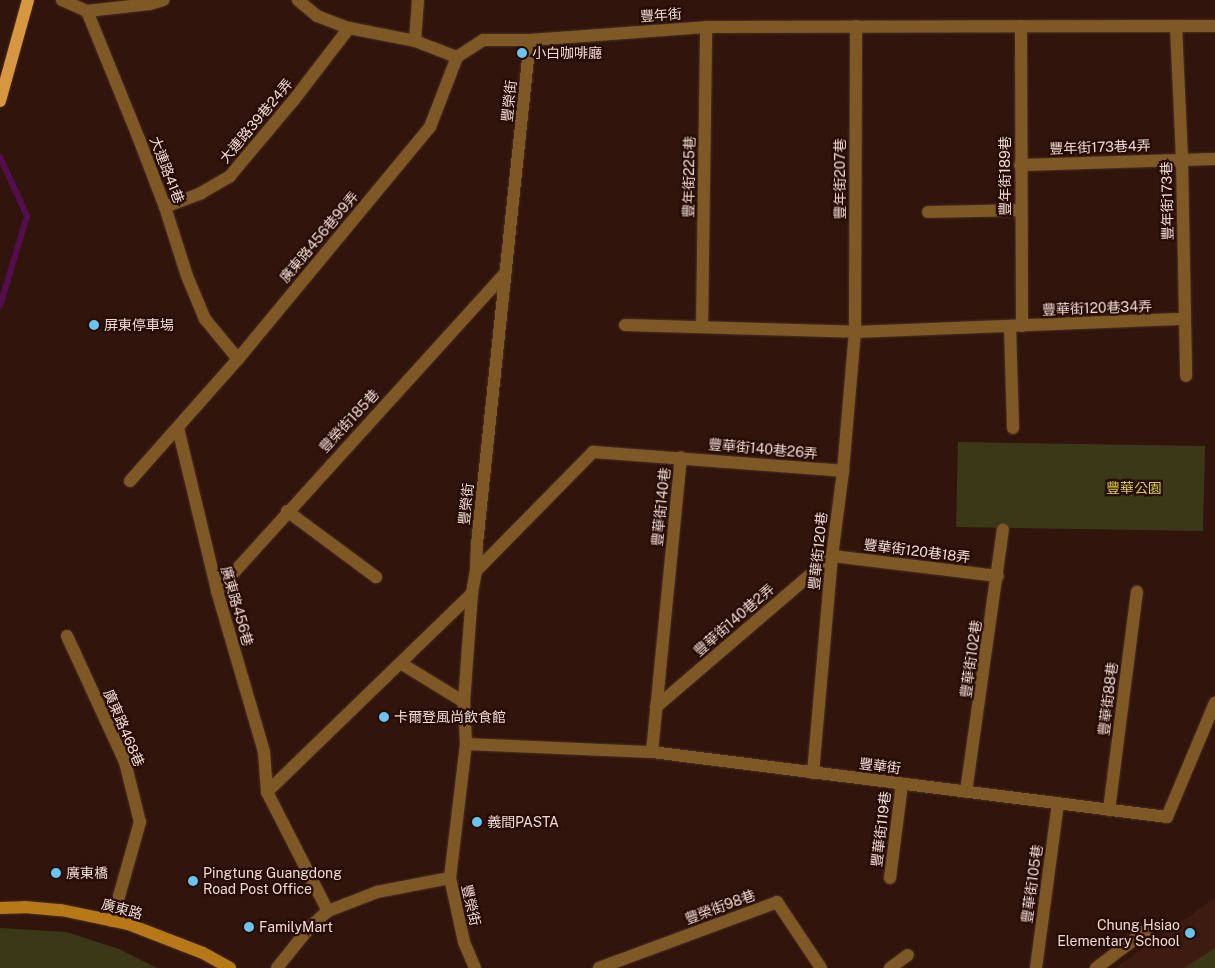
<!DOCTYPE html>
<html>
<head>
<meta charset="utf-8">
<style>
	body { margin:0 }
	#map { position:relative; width:1215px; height:968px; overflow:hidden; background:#31150c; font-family:"Public Sans","Noto Sans TC",sans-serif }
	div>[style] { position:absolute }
	.built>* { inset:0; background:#3e1b10 }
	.green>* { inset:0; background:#3b3818 }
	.stream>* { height:6px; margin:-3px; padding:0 3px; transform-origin:3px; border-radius:3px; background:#550d4e }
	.roads { filter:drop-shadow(0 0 1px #4b3128) drop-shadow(0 0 1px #4b3128) }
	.lane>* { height:12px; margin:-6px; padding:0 6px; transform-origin:6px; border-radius:6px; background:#7f5925 }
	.street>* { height:12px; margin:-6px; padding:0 6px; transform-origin:6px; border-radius:6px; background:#7f5925 }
	.secondary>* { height:12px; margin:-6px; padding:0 6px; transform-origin:6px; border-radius:6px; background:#b77918 }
	.primary>* { height:12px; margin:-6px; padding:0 6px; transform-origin:6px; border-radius:6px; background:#d79740 }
	.dots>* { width:14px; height:14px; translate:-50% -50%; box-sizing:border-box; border:2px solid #260c04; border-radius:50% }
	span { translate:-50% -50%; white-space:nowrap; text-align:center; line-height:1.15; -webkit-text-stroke:4.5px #260c04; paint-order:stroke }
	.street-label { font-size:14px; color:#eedad4 }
	.poi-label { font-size:14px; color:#eedad4 }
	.left { translate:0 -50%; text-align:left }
	.right { translate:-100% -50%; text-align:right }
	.park-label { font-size:14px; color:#dbce3d }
</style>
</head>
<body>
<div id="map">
	<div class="built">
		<i style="clip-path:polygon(1215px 898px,1215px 968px,1115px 968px)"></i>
	</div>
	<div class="green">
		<i style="clip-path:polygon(958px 442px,1205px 446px,1203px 531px,956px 527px)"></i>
		<i style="clip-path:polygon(0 928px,66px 932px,119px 949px,157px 968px,0 968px)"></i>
		<i style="clip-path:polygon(1215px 948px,1215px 968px,1184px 968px)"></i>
	</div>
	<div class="stream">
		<i style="left:0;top:157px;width:65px;rotate:65.4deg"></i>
		<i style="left:27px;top:216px;width:94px;rotate:106.7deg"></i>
	</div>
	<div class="roads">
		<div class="lane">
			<i style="left:928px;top:212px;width:92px;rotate:-1.2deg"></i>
			<i style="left:67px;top:636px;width:139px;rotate:65.3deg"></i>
			<i style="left:125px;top:762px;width:62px;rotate:76deg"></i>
			<i style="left:140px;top:822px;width:103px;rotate:105.8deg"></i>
			<i style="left:267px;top:792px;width:286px;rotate:-44.1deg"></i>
			<i style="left:1109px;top:810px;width:220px;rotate:-82.7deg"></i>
			<i style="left:890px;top:878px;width:95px;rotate:-82.7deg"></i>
		</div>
		<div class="street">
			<i style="left:62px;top:0;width:27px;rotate:24deg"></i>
			<i style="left:87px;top:11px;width:138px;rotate:67.9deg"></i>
			<i style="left:139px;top:139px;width:73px;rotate:69.1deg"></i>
			<i style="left:165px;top:207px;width:72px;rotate:72.3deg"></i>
			<i style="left:187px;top:276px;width:47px;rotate:67.3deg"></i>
			<i style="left:205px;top:319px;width:52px;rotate:50.5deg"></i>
			<i style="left:298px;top:0;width:25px;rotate:40deg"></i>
			<i style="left:317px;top:16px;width:34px;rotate:21deg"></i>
			<i style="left:349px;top:28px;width:67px;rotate:11.1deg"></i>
			<i style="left:415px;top:41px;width:45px;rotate:20.9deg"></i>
			<i style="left:87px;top:11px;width:63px;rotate:-6.3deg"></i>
			<i style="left:150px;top:4px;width:14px;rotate:-17deg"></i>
			<i style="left:1021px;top:26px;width:300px;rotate:89.8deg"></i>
			<i style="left:1176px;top:26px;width:134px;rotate:87.4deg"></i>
			<i style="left:1182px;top:160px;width:216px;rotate:88.9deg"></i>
			<i style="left:415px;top:41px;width:41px;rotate:-85.8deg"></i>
			<i style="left:1020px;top:165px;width:195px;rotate:-1.8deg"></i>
			<i style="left:165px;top:207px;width:39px;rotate:-21deg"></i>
			<i style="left:201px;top:193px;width:34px;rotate:-30deg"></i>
			<i style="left:230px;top:176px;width:98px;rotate:-50deg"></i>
			<i style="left:293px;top:101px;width:92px;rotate:-52.5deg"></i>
			<i style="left:625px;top:325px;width:230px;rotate:1.7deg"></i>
			<i style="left:855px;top:332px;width:330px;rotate:-2.3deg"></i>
			<i style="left:1010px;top:326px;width:102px;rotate:88.3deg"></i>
			<i style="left:702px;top:327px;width:300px;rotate:-89.2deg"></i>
			<i style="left:178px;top:428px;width:168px;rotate:76.5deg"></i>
			<i style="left:217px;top:591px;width:168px;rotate:73.7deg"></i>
			<i style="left:264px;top:752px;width:40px;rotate:85.7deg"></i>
			<i style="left:267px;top:792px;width:134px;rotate:62.9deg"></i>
			<i style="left:130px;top:481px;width:163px;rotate:-48.5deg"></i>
			<i style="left:238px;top:359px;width:301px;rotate:-50.4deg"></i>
			<i style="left:430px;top:127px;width:75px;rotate:-68.9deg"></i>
			<i style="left:457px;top:57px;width:31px;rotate:-33deg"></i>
			<i style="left:483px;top:40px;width:47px"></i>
			<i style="left:530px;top:40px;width:176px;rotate:-4.2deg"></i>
			<i style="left:706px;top:27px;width:509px;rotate:-0.11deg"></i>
			<i style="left:287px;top:511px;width:111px;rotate:36.6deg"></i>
			<i style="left:476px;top:571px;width:167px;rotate:-45.5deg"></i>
			<i style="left:593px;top:452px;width:251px;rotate:4.3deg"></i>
			<i style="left:217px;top:591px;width:429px;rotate:-47.8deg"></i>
			<i style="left:402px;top:664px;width:73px;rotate:31.5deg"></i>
			<i style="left:656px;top:707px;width:232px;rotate:-40.6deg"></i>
			<i style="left:832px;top:556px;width:167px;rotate:6.9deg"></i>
			<i style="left:466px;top:744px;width:186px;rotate:2.5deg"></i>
			<i style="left:652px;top:752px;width:519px;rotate:7.19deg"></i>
			<i style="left:1167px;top:817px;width:124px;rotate:-67.2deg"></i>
			<i style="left:652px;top:752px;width:296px;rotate:-84.4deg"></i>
			<i style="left:813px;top:773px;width:218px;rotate:-85deg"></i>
			<i style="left:832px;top:556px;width:86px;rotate:-82.6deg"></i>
			<i style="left:843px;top:471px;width:140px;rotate:-85.1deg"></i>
			<i style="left:855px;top:332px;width:306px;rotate:-89.8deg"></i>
			<i style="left:966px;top:792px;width:265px;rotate:-82deg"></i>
			<i style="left:277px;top:968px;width:51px;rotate:-51.3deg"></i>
			<i style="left:309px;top:928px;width:25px;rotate:-42deg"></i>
			<i style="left:328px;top:911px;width:53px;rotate:-21.2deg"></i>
			<i style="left:377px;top:892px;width:74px;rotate:-10.9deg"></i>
			<i style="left:475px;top:968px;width:28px;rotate:-113deg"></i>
			<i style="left:464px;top:942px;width:66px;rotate:-102.3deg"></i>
			<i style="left:450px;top:878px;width:135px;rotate:-83.2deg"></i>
			<i style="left:466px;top:744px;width:42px;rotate:-92.7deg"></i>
			<i style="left:464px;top:702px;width:109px;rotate:-85.8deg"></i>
			<i style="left:472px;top:593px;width:22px;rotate:-80deg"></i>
			<i style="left:476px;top:571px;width:27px;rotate:-88deg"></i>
			<i style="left:477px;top:544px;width:507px;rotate:-84deg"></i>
			<i style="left:599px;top:968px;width:190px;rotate:-20.3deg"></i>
			<i style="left:777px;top:902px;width:79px;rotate:56.3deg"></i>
			<i style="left:890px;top:968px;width:22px;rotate:-36deg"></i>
			<i style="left:1036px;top:968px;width:166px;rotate:-82.4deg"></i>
			<i style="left:1096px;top:968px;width:64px;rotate:-36.7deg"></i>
		</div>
		<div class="secondary">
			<i style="left:0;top:908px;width:24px;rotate:-2deg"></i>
			<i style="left:24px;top:907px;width:37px;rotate:5deg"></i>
			<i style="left:61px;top:910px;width:68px;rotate:11.8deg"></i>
			<i style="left:128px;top:924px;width:80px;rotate:21.1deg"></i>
			<i style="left:203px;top:953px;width:31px;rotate:29deg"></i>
		</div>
		<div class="primary">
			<i style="left:0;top:101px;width:105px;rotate:-74.5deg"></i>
		</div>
	</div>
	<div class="dots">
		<i style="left:522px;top:53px;background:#6bc3f2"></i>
		<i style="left:94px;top:325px;background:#6bc3f2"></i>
		<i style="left:384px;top:717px;background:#6bc3f2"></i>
		<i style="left:477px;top:822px;background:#6bc3f2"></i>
		<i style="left:56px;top:873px;background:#6bc3f2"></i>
		<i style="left:193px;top:881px;background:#6bc3f2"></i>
		<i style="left:249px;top:927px;background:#6bc3f2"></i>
		<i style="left:1190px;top:933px;background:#6bc3f2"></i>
	</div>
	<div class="street-label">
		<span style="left:661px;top:15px;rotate:-4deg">豐年街</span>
		<span style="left:509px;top:101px;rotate:-84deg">豐榮街</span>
		<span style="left:256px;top:121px;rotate:-50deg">大連路39巷24弄</span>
		<span style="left:1100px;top:147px;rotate:-2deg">豐年街173巷4弄</span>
		<span style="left:167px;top:170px;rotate:69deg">大連路41巷</span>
		<span style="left:1005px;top:176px;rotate:-90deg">豐年街189巷</span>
		<span style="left:689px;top:177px;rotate:-89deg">豐年街225巷</span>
		<span style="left:840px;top:179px;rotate:-90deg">豐年街207巷</span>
		<span style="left:1167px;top:201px;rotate:-91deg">豐年街173巷</span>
		<span style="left:319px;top:237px;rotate:-50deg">廣東路456巷99弄</span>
		<span style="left:1097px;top:308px;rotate:-2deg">豐華街120巷34弄</span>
		<span style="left:349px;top:421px;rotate:-47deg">豐榮街185巷</span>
		<span style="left:763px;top:449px;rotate:5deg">豐華街140巷26弄</span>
		<span style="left:466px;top:504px;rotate:-84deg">豐榮街</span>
		<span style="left:661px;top:507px;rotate:-84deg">豐華街140巷</span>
		<span style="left:818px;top:551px;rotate:-84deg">豐華街120巷</span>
		<span style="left:917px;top:551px;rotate:7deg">豐華街120巷18弄</span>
		<span style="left:237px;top:606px;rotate:74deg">廣東路456巷</span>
		<span style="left:734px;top:620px;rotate:-41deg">豐華街140巷2弄</span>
		<span style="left:971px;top:659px;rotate:-82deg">豐華街102巷</span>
		<span style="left:1108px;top:699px;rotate:-83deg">豐華街88巷</span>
		<span style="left:124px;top:728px;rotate:67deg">廣東路468巷</span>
		<span style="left:880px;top:766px;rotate:7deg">豐華街</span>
		<span style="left:881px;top:829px;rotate:-83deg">豐華街119巷</span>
		<span style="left:1032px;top:884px;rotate:-82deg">豐華街105巷</span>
		<span style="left:471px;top:905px;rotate:77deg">豐榮街</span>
		<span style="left:720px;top:907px;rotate:-20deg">豐榮街98巷</span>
		<span style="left:122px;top:909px;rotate:15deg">廣東路</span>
	</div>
	<div class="poi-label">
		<span class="left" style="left:532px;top:53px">小白咖啡廳</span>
		<span class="left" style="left:104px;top:325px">屏東停車場</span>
		<span class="left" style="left:394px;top:717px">卡爾登風尚飲食館</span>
		<span class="left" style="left:487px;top:822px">義間PASTA</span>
		<span class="left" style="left:66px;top:873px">廣東橋</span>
		<span class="left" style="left:203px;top:881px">Pingtung Guangdong<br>Road Post Office</span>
		<span class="right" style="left:1180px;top:933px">Chung Hsiao<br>Elementary School</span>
		<span class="left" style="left:259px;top:927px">FamilyMart</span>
	</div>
	<div class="park-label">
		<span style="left:1134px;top:488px">豐華公園</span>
	</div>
</div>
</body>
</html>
